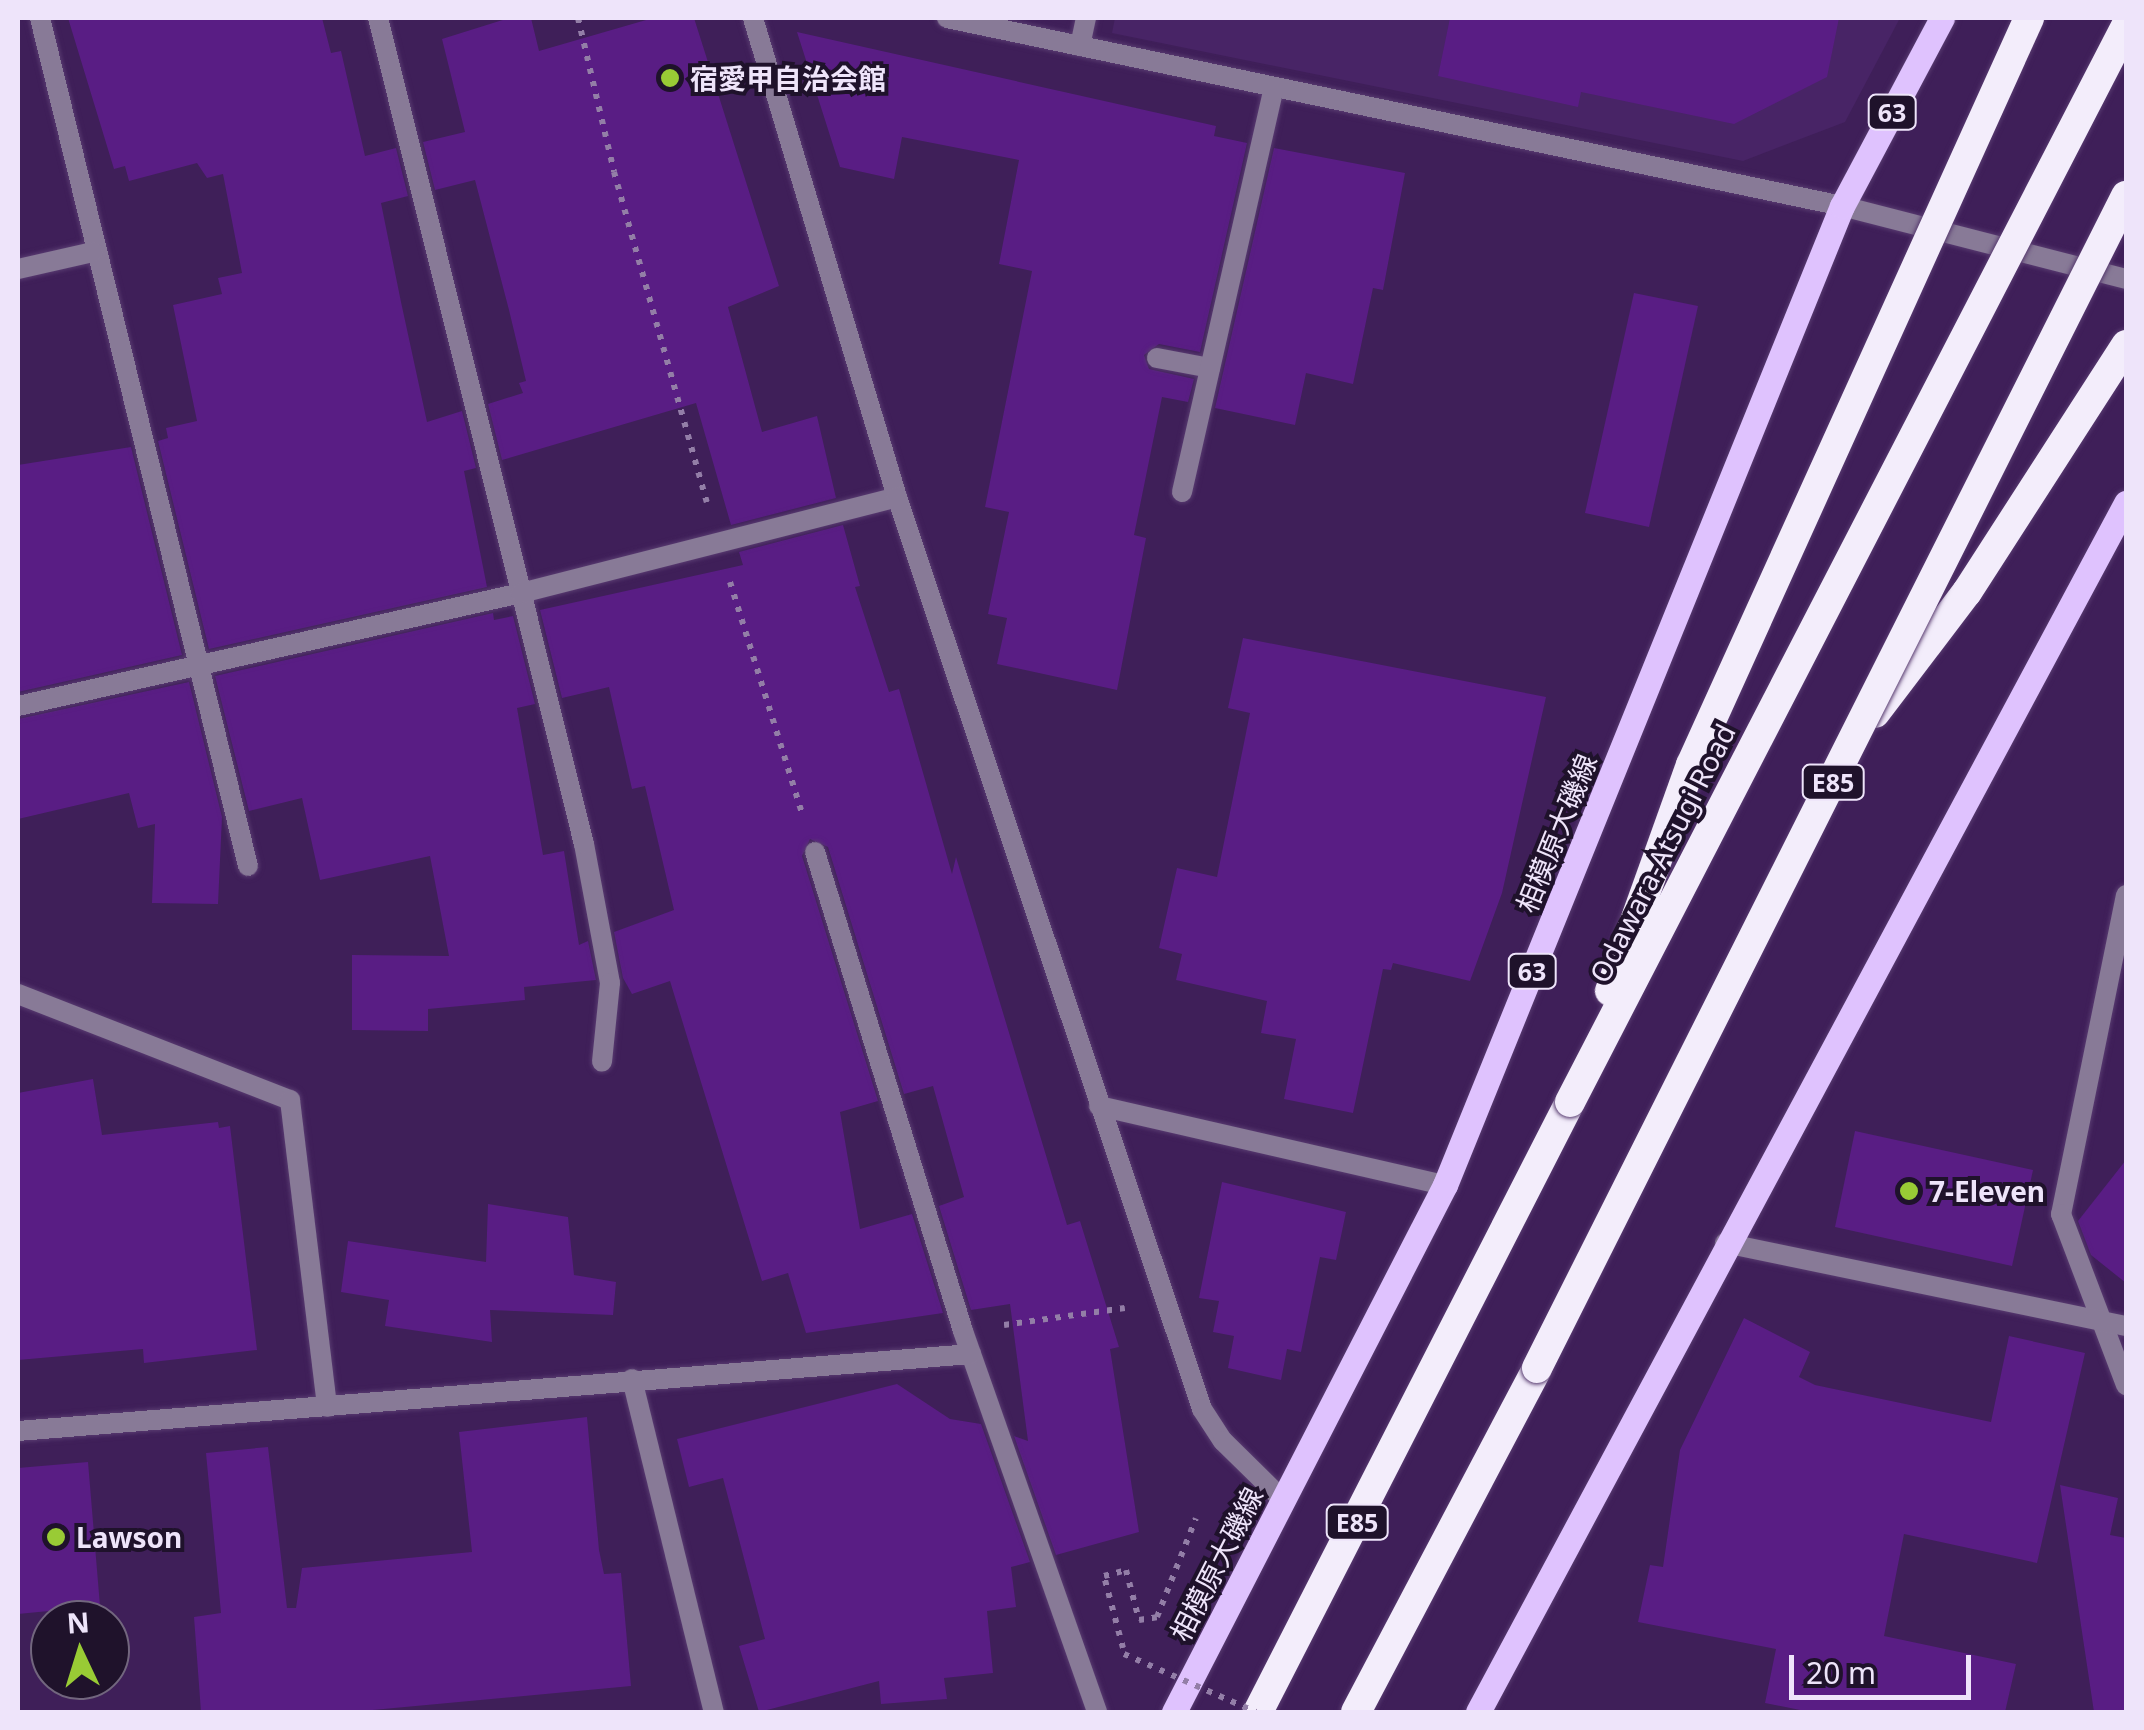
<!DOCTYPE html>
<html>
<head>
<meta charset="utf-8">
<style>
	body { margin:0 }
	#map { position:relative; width:2144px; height:1730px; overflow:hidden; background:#3f1f59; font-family:"Noto Sans","Noto Sans JP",sans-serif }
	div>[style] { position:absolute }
	.built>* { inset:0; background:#482466 }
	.building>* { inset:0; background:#591d84 }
	.path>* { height:6px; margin-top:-3px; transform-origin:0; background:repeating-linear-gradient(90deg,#937ea7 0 5px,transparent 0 13px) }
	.roads { filter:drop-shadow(0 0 2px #583b70) drop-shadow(0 0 2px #583b70) }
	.service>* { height:20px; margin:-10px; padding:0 10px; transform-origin:10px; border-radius:10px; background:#887a97 }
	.minor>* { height:20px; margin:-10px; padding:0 10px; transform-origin:10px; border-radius:10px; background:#887a97 }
	.tertiary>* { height:20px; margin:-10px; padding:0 10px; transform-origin:10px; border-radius:10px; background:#887a97 }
	.primary>* { height:25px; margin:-12.5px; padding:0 12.5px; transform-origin:12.5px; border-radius:12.5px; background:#dfc2fe }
	.motorway>* { height:30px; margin:-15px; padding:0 15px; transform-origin:15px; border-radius:15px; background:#f3edfb }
	.path-bridge>* { height:6px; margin-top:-3px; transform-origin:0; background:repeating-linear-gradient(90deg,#937ea7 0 5px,transparent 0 13px) }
	.bridges { filter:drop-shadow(0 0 2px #583b70) drop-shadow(0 0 2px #583b70) }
	.motorway-bridge>* { height:30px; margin:-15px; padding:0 15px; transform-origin:15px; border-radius:15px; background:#f3edfb }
	.dots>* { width:28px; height:28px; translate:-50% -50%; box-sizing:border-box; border:5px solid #1f122b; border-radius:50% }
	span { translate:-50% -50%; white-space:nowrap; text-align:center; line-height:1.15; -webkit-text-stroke:8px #1f122b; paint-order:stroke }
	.shield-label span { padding:2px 8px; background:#1f122b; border:2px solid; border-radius:8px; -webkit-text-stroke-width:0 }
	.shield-label { font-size:25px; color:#eee4fa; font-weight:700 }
	.poi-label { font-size:28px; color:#eee4fa; font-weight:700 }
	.left { translate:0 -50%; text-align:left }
	.street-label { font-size:28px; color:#eee4fa }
	.frame { position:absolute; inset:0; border:20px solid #eee4fa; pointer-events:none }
	.north { position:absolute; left:30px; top:1600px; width:100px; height:100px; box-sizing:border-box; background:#1f122b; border:2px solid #72667e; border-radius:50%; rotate:356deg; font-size:28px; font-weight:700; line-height:40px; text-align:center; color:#eee4fa }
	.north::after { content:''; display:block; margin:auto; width:35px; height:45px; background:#99cb35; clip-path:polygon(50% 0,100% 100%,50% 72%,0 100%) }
	.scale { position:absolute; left:1789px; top:1655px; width:182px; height:45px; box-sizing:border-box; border:5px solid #eee4fa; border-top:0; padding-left:12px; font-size:30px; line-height:35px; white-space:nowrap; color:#eee4fa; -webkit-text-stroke:8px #1f122b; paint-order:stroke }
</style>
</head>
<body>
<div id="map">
	<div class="built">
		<i style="clip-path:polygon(1115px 18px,1900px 18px,1845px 122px,1743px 161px,1112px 33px)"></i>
	</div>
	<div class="building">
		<i style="clip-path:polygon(68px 18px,322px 18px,331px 53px,341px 51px,365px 156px,396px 148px,408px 196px,381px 203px,401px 302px,427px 422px,462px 411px,476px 468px,464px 471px,487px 587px,209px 649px,158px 441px,168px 438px,166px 428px,197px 421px,173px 305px,222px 294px,218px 278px,242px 273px,223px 174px,207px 178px,197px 163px,129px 181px,125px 166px,114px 169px)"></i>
		<i style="clip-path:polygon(509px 18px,531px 18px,539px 51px,653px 18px,694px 18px,779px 286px,728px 307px,762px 432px,817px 416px,836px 498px,731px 525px,696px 403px,502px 460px,488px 404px,523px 393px,519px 383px,526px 381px,509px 310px,475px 180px,435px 190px,423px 142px,465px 132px,442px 39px)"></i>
		<i style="clip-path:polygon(1450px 18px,1839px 18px,1827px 77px,1734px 124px,1581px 92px,1578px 107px,1438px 76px)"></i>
		<i style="clip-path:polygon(797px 32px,1216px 126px,1214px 136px,1247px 143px,1200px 352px,1159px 344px,1144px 355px,1149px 369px,1194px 379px,1188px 402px,1162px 397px,1134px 535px,1146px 538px,1117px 690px,997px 664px,1007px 618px,988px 614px,1009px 512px,985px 507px,1032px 271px,999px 264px,1019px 160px,902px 137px,894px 179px,840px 167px)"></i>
		<i style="clip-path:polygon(1274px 148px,1405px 173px,1383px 290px,1373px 288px,1353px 384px,1306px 373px,1295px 425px,1215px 408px)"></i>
		<i style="clip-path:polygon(1634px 293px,1698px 306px,1649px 527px,1585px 513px)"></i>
		<i style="clip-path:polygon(131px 447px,182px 655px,18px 692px,18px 465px)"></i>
		<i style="clip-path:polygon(843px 525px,860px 586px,855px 587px,889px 692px,899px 689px,952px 874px,956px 857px,1067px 1225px,1080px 1221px,1119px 1347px,1110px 1349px,1139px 1532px,1056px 1555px,1014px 1436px,1028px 1441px,1010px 1304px,971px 1310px,939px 1206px,964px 1197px,933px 1086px,904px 1094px,828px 847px,810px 839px,802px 856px,878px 1101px,840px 1112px,860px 1229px,912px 1214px,943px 1313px,806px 1333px,788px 1273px,762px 1281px,670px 981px,632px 994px,623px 978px,614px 932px,674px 910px,645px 786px,632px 789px,609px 687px,562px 698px,540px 610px,743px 565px,739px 552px)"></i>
		<i style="clip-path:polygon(493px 613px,494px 620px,513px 616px,535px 704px,517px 708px,543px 855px,564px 851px,579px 945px,588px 941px,596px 980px,524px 987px,525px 1000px,428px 1009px,428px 1031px,352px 1030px,352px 955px,449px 956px,430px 856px,320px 880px,302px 798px,249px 811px,215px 676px)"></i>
		<i style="clip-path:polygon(1243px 638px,1546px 697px,1502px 893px,1470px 981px,1393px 963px,1391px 970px,1383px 969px,1353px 1113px,1284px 1099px,1296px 1039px,1261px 1033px,1267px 1001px,1176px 980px,1182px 954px,1159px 948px,1177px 868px,1217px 877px,1250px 713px,1228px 708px)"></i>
		<i style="clip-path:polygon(189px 682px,222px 817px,218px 904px,152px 903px,155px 824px,138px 828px,129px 793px,18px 819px,18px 719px)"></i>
		<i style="clip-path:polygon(93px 1079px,102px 1135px,218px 1122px,219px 1128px,230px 1126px,257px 1350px,144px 1363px,143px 1349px,18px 1360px,18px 1093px)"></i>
		<i style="clip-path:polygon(1855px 1131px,2033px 1170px,2012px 1266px,1835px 1227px)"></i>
		<i style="clip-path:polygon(2126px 1160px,2126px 1283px,2091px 1255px,2078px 1221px)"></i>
		<i style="clip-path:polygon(1222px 1182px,1346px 1212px,1336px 1260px,1320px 1257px,1301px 1352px,1287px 1349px,1281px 1380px,1228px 1368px,1234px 1336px,1213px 1332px,1219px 1301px,1199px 1298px)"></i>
		<i style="clip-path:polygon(488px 1204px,568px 1217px,574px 1275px,616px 1282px,613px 1315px,490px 1310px,492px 1342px,385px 1326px,389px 1300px,341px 1292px,348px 1241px,486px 1262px)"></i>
		<i style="clip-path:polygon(1744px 1318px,1810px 1352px,1799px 1377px,1815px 1385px,1991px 1422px,2009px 1336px,2085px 1353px,2037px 1563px,1904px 1534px,1884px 1636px,2016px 1664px,2005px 1712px,1810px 1712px,1765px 1703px,1776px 1649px,1638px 1622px,1650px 1565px,1663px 1567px,1680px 1450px)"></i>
		<i style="clip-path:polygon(897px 1384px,950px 1419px,981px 1424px,1030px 1562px,1011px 1567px,1016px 1607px,987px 1611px,993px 1673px,944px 1678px,947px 1699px,881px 1704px,879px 1681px,759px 1712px,739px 1646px,765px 1639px,723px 1478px,689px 1487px,677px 1439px)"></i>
		<i style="clip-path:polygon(587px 1417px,599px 1550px,604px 1574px,621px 1573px,631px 1686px,351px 1712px,201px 1712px,194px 1617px,221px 1613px,206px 1453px,268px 1447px,287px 1608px,296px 1608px,302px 1568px,472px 1552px,459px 1432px)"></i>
		<i style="clip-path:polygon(88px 1462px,100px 1606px,18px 1614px,18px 1468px)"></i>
		<i style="clip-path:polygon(2060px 1485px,2118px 1498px,2110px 1535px,2126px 1538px,2126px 1712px,2094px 1712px)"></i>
	</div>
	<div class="path">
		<i style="left:578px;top:18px;width:158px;rotate:76.8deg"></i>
		<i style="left:614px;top:172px;width:343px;rotate:74.3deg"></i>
		<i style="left:730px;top:582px;width:242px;rotate:72.7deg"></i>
		<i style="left:1004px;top:1325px;width:122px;rotate:-8deg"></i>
		<i style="left:1123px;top:1648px;width:74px;rotate:-104.8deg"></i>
		<i style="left:1104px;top:1576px;width:23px;rotate:-15deg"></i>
		<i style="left:1126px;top:1570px;width:52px;rotate:75.4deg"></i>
		<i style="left:1139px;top:1620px;width:18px;rotate:-9deg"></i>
		<i style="left:1157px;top:1617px;width:106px;rotate:-68.5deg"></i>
	</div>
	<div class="roads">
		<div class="service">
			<i style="left:584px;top:844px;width:141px;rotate:79.4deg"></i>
			<i style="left:610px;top:983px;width:79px;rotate:95.8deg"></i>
		</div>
		<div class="minor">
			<i style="left:40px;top:18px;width:873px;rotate:76.22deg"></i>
			<i style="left:378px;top:18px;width:851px;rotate:76deg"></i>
			<i style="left:1080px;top:46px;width:29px;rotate:-78deg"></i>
			<i style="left:18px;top:269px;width:77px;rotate:-12.8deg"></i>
			<i style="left:1157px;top:358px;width:54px;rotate:10.7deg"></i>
			<i style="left:1182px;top:492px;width:414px;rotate:-77.2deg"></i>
			<i style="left:18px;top:706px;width:516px;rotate:-12.66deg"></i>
			<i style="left:521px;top:593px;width:388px;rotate:-14.3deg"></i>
			<i style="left:815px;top:852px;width:501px;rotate:72.83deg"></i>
			<i style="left:963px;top:1331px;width:404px;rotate:70.6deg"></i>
			<i style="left:2126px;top:895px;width:326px;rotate:101.5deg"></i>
			<i style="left:2061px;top:1214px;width:183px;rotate:69.2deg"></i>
			<i style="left:18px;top:994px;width:292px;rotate:21.3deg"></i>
			<i style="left:290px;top:1100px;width:309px;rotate:83.1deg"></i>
			<i style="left:1099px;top:1106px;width:355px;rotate:12.9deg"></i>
			<i style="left:1725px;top:1243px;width:409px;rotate:11.7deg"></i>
			<i style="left:632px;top:1379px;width:343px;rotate:76.2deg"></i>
			<i style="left:18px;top:1431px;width:956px;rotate:-4.62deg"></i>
		</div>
		<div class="tertiary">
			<i style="left:753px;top:18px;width:500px;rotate:73.27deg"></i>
			<i style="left:897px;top:497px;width:962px;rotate:71.51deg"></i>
			<i style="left:1202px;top:1409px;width:38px;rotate:57deg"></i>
			<i style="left:1223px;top:1441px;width:84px;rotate:44.5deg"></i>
			<i style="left:947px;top:18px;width:915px;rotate:11.86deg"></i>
			<i style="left:1842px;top:206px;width:293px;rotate:14.4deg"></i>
		</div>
		<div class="primary">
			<i style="left:1174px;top:1712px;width:593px;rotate:-62.79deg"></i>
			<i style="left:1445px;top:1185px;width:1056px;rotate:-67.93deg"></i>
			<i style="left:1842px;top:206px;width:213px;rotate:-62deg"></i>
			<i style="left:1478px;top:1712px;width:1372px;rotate:-61.81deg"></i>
		</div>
		<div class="motorway">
			<i style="left:1875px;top:713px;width:152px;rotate:-52.8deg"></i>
			<i style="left:1967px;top:592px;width:294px;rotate:-57.2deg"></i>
			<i style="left:1258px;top:1712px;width:685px;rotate:-62.91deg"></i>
			<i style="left:1356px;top:1712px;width:389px;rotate:-62.2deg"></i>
		</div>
	</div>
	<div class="path-bridge">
		<i style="left:1124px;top:1654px;width:144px;rotate:23.7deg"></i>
	</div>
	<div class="bridges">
		<div class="motorway-bridge">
			<i style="left:1610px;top:991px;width:240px;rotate:-70.3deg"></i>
			<i style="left:1691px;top:765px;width:820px;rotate:-65.65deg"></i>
			<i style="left:1570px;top:1102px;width:1211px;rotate:-62.67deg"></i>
			<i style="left:1537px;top:1368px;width:1312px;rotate:-63.32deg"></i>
		</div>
	</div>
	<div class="dots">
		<i style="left:670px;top:78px;background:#99cb35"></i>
		<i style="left:1909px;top:1191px;background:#99cb35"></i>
		<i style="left:56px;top:1537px;background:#99cb35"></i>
	</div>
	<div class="shield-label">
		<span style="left:1892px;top:112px">63</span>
		<span style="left:1833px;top:782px">E85</span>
		<span style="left:1532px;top:971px">63</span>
		<span style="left:1357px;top:1522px">E85</span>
	</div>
	<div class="poi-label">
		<span class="left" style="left:690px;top:78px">宿愛甲自治会館</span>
		<span class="left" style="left:1929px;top:1191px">7-Eleven</span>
		<span class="left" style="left:76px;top:1537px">Lawson</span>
	</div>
	<div class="street-label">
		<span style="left:1556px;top:833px;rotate:-68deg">相模原大磯線</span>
		<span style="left:1662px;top:853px;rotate:-63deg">Odawara-Atsugi Road</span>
		<span style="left:1216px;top:1564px;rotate:-63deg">相模原大磯線</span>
	</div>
	<div class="frame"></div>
	<div class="north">N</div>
	<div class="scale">20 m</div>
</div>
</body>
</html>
